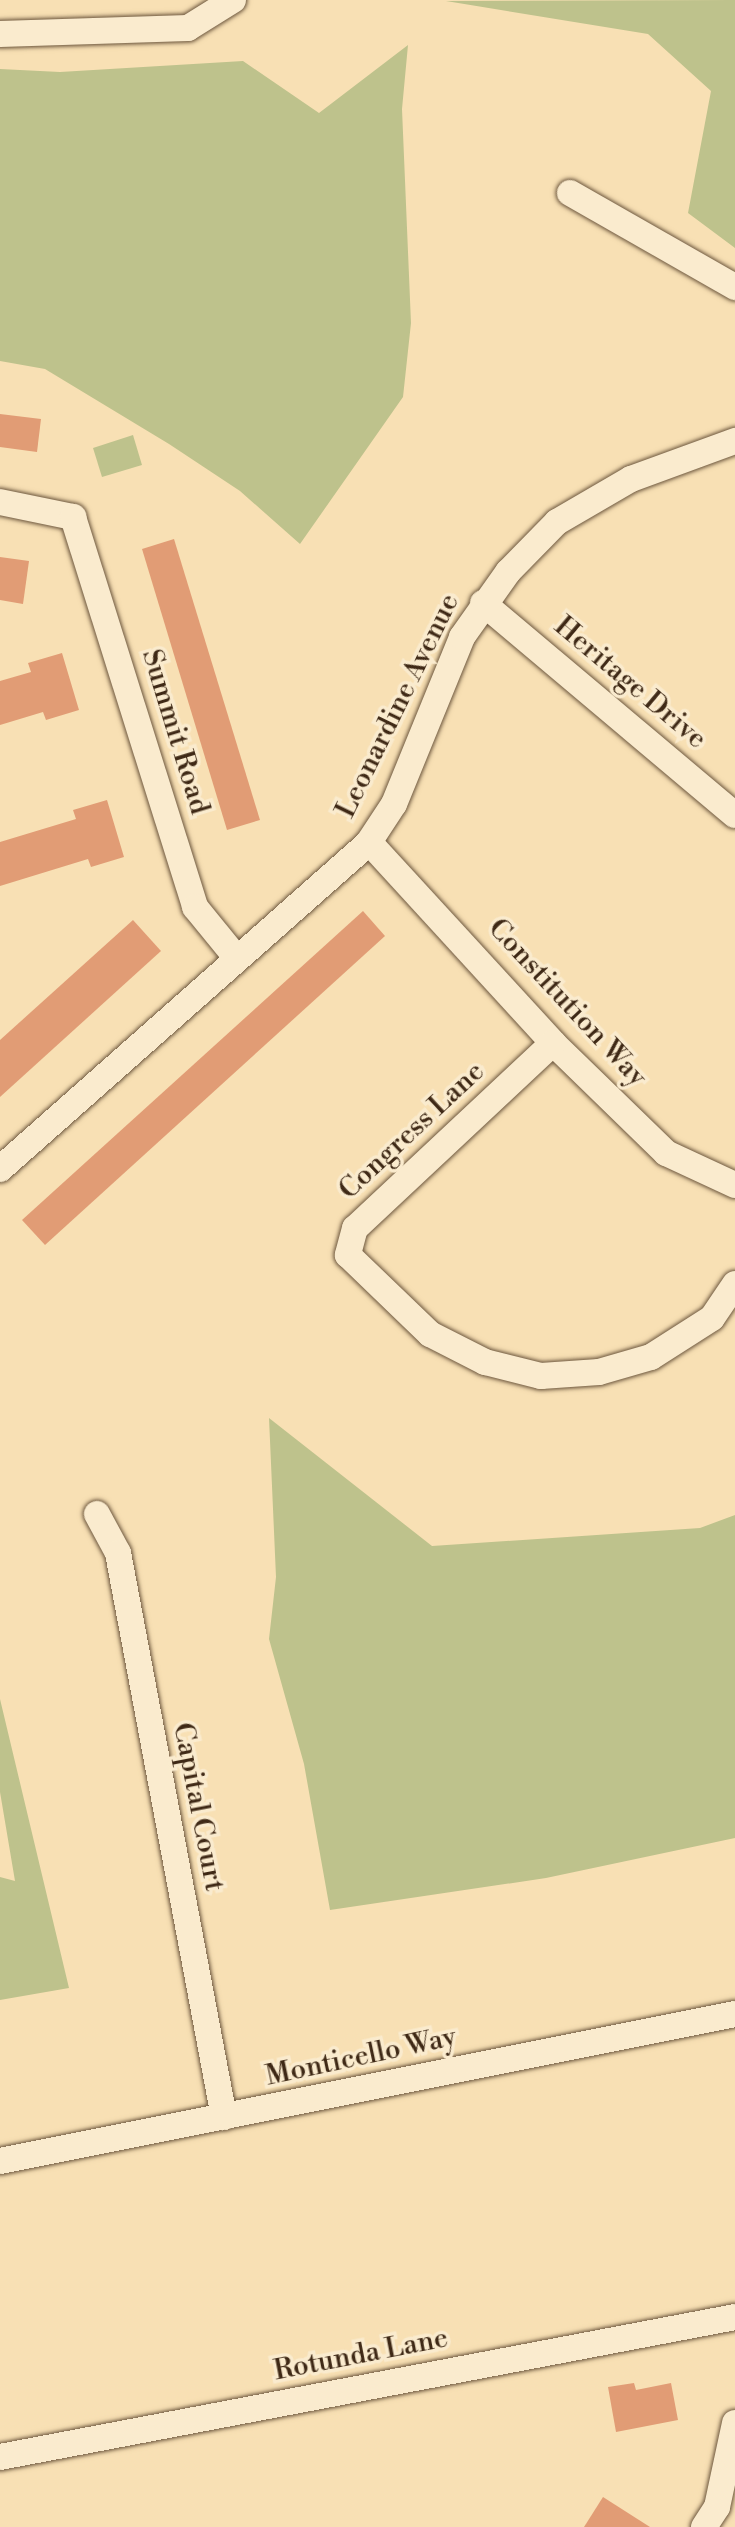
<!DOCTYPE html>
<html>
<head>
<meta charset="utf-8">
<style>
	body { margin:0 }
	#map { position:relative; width:735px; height:2527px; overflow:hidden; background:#f8e0b4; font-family:"Libre Bodoni",serif }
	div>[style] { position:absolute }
	.green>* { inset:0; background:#bec28c }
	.building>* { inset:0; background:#e19c75 }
	.roads { filter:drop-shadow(0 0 2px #6d573e) drop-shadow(0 0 2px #6d573e) }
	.street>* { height:26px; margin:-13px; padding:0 13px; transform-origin:13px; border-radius:13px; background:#faebce }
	span { translate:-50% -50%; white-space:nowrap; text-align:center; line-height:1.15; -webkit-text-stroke:7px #faebce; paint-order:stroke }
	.street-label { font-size:28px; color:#3f2916 }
</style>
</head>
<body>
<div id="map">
	<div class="green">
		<i style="clip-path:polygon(735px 0,735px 248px,688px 213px,711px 91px,648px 34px,446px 1px)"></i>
		<i style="clip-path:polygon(408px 45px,402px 109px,411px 323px,403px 397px,300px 544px,240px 491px,169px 444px,45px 369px,0 361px,0 69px,60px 72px,243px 61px,319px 113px)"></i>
		<i style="clip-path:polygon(133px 435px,142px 465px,102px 477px,93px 448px)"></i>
		<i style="clip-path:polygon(269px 1418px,432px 1546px,700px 1528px,735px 1515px,735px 1838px,546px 1878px,330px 1910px,304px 1764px,269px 1639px,276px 1577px)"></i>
		<i style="clip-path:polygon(0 1699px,69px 1988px,0 2000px,0 1877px,15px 1881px,0 1792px)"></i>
	</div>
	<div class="building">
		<i style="clip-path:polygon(0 414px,41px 419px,37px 452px,0 447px)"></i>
		<i style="clip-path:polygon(174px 539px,260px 820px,227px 830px,142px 549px)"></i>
		<i style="clip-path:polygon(0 557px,29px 561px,23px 604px,0 600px)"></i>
		<i style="clip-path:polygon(62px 653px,79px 710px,46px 720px,43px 712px,0 725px,0 681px,31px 672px,28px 663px)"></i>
		<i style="clip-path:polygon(107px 800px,124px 857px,91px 867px,88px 859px,0 886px,0 842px,76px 819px,73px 810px)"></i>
		<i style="clip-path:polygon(363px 911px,385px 936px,45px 1245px,22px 1220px)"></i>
		<i style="clip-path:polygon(133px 920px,161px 951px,0 1097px,0 1040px)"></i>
		<i style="clip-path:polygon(634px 2383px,636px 2390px,671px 2383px,678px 2420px,616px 2432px,608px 2387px)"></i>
		<i style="clip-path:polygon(603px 2497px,650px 2527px,584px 2527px)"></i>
	</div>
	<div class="roads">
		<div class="street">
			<i style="left:0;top:34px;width:188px;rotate:-1.8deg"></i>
			<i style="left:188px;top:28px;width:53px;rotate:-31.9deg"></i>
			<i style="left:570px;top:193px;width:190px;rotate:29.7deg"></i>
			<i style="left:0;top:502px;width:75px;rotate:11.6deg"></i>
			<i style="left:73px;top:517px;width:409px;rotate:72.6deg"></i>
			<i style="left:195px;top:907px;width:63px;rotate:50.8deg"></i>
			<i style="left:483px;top:603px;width:329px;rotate:40.1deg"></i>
			<i style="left:369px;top:842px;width:273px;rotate:47.5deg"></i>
			<i style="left:553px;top:1043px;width:158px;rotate:44.2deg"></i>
			<i style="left:666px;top:1153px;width:76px;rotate:24.9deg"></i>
			<i style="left:553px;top:1043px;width:271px;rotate:136.9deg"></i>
			<i style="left:355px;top:1228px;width:28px;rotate:105deg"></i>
			<i style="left:348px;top:1255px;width:114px;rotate:43.9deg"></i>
			<i style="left:430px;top:1334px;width:62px;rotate:27deg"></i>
			<i style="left:485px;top:1362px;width:58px;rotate:14deg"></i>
			<i style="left:541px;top:1376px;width:58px;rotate:-3.9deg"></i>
			<i style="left:599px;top:1372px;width:54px;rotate:-16.1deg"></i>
			<i style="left:651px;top:1357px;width:72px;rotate:-32.6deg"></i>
			<i style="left:712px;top:1318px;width:41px;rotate:-55.9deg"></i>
			<i style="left:0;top:1169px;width:493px;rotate:-41.5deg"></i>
			<i style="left:369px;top:842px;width:45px;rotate:-56.7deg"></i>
			<i style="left:394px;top:804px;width:180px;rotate:-67.8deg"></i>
			<i style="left:462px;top:637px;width:80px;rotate:-54.7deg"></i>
			<i style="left:508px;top:572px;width:70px;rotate:-45.6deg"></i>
			<i style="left:557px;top:522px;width:86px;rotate:-30.2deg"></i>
			<i style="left:631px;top:479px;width:111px;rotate:-20.1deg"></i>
			<i style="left:97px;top:1514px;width:44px;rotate:61.7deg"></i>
			<i style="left:118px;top:1553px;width:574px;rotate:79.36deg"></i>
			<i style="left:0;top:2161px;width:750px;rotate:-11.31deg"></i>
			<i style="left:0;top:2457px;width:748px;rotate:-10.78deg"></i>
			<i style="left:704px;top:2527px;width:24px;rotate:-57deg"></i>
			<i style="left:717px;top:2507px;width:86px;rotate:-77.9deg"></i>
		</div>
	</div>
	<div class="street-label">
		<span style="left:630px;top:683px;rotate:40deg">Heritage Drive</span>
		<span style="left:398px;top:706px;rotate:-64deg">Leonardine Avenue</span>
		<span style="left:175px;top:732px;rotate:73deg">Summit Road</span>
		<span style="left:567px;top:1003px;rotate:47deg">Constitution Way</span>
		<span style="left:412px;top:1131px;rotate:-43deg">Congress Lane</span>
		<span style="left:198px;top:1807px;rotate:79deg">Capital Court</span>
		<span style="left:361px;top:2057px;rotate:-12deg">Monticello Way</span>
		<span style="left:361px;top:2355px;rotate:-11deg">Rotunda Lane</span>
	</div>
</div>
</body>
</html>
